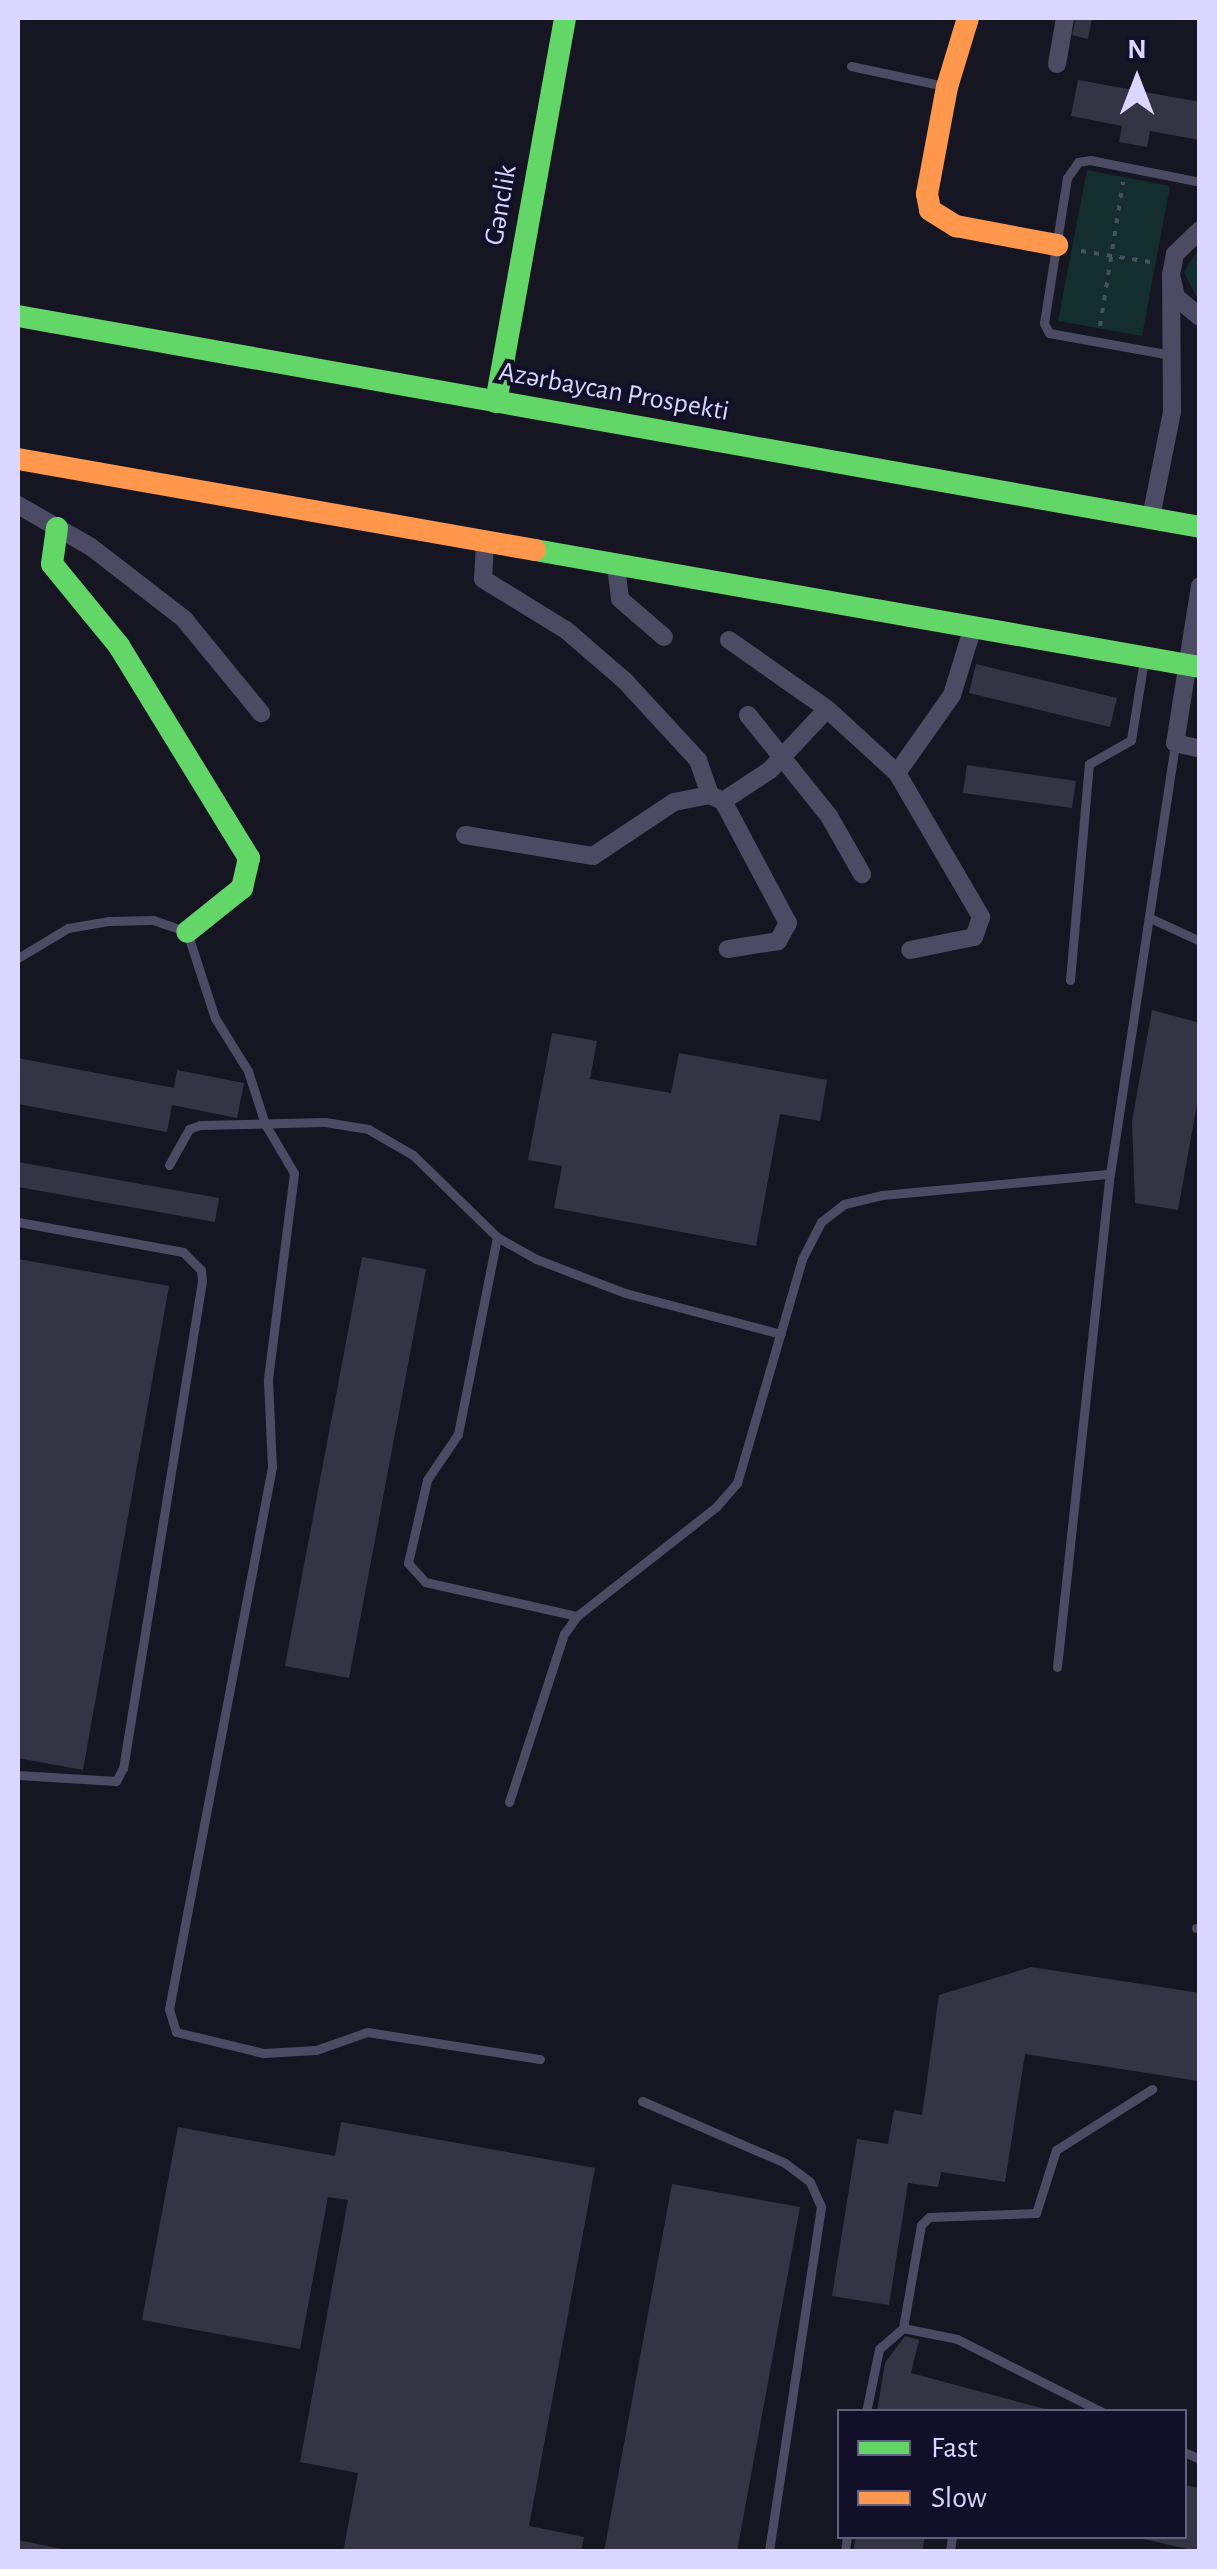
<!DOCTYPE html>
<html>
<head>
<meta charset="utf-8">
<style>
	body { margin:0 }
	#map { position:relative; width:1217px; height:2569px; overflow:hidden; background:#161622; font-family:"Alegreya Sans",sans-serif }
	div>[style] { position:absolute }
	.green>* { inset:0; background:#132e2c }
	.building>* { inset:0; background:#353444 }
	.path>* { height:4px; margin-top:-2px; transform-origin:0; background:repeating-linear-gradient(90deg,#44525e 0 5px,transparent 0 13px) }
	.lane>* { height:9px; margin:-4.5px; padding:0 4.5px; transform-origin:4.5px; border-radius:4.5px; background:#4b4c63 }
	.street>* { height:18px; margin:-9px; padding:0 9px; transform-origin:9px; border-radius:9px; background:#4b4c63 }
	.fast>* { height:22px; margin:-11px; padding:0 11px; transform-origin:11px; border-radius:11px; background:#63d668 }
	.slow>* { height:22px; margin:-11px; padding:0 11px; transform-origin:11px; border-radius:11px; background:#ff974d }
	span { translate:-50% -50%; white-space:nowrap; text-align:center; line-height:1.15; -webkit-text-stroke:8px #121028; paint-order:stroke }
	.street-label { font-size:28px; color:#d9d7ff }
	.frame { position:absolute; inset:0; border:20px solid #d9d7ff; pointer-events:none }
	.legend { position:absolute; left:837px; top:2409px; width:350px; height:130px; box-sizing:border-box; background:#121028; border:2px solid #62607e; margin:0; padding:12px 18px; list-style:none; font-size:30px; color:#d9d7ff }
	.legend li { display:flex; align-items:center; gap:20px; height:50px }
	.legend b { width:50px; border:2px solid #62607e }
	.north { position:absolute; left:1087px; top:30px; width:100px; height:100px; -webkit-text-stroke:8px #121028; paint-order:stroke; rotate:0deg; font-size:28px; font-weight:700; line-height:40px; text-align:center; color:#d9d7ff }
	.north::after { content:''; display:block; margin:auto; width:35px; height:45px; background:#d9d7ff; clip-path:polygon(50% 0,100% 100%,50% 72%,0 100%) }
</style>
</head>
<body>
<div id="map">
	<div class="green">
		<i style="clip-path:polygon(1087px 170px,1170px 186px,1142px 336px,1058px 321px)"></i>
		<i style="clip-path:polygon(1199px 247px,1199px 302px,1184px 272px)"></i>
	</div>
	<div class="building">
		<i style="clip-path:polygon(1076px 18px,1092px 18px,1088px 39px,1072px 35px)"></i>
		<i style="clip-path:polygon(1078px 80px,1200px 102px,1200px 140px,1150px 131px,1147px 147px,1119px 142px,1122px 126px,1071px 116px)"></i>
		<i style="clip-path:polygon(976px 664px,1117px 698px,1110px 727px,969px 693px)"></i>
		<i style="clip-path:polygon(967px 765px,1076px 781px,1072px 808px,963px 793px)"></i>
		<i style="clip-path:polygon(1152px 1010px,1200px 1023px,1200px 1087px,1178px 1210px,1135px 1203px,1132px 1121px)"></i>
		<i style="clip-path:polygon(552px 1033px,597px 1041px,590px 1079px,671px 1093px,679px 1053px,827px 1080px,820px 1121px,780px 1114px,756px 1246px,554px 1208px,562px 1166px,528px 1160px)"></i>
		<i style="clip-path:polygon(18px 1058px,174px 1088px,177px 1070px,244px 1083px,237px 1118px,172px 1105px,167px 1132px,18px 1104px)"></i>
		<i style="clip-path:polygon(18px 1162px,219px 1198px,215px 1222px,18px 1187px)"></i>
		<i style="clip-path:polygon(362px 1257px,426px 1269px,349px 1678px,285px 1666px)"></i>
		<i style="clip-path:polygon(18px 1259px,169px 1286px,83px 1770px,18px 1758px)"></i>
		<i style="clip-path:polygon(1031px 1967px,1200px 1993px,1198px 2081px,1025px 2054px,1005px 2182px,941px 2172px,938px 2187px,908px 2183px,889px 2305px,832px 2296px,857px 2139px,888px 2144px,894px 2110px,922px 2115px,939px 1995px)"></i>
		<i style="clip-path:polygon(341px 2122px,595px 2168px,529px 2526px,584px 2537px,581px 2552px,343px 2552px,358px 2473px,300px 2462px,348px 2200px,328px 2197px,300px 2349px,142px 2320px,178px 2127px,335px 2156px)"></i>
		<i style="clip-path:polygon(672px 2184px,800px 2207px,737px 2552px,604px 2552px)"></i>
		<i style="clip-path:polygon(905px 2336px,919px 2340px,911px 2373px,1056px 2412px,877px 2412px,885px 2363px)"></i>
		<i style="clip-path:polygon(1184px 2485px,1200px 2488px,1200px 2552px,1140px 2538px,1184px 2536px)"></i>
		<i style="clip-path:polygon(856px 2536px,925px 2536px,922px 2552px,853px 2552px)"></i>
		<i style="clip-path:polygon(18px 2540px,67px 2550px,67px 2552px,18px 2552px)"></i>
	</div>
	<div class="path">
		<i style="left:1081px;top:251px;width:76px;rotate:9.1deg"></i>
		<i style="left:1100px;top:326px;width:146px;rotate:-80.9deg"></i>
	</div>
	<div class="lane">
		<i style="left:851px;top:66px;width:95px;rotate:12.1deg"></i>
		<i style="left:1171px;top:355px;width:124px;rotate:-169.8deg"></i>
		<i style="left:1049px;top:333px;width:11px;rotate:-117deg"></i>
		<i style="left:1044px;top:323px;width:147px;rotate:-81deg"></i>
		<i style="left:1067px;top:178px;width:19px;rotate:-55deg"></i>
		<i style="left:1078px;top:162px;width:12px;rotate:-9deg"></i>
		<i style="left:1090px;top:160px;width:112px;rotate:11.3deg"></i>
		<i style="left:1150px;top:918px;width:55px;rotate:24.7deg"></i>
		<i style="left:18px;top:958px;width:58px;rotate:-31deg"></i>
		<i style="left:68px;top:928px;width:42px;rotate:-9.7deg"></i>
		<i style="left:109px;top:921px;width:44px;rotate:-1.3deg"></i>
		<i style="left:153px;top:920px;width:36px;rotate:19deg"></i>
		<i style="left:187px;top:932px;width:90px;rotate:72deg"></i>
		<i style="left:215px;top:1018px;width:62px;rotate:58.1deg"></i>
		<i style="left:248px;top:1071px;width:56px;rotate:72.2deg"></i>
		<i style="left:265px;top:1124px;width:57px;rotate:59.4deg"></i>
		<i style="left:294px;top:1173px;width:209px;rotate:97.2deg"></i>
		<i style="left:268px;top:1380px;width:87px;rotate:87.4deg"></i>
		<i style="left:272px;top:1467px;width:552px;rotate:100.76deg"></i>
		<i style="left:169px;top:2009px;width:24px;rotate:73deg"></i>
		<i style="left:176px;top:2032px;width:89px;rotate:13.6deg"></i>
		<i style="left:263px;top:2053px;width:53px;rotate:-3.2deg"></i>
		<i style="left:316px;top:2050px;width:54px;rotate:-19.4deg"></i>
		<i style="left:367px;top:2032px;width:175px;rotate:8.9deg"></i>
		<i style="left:1070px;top:980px;width:217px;rotate:-85deg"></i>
		<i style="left:1089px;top:764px;width:48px;rotate:-29.7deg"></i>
		<i style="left:1131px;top:740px;width:81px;rotate:-80.8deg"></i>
		<i style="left:169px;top:1165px;width:41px;rotate:-60.9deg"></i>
		<i style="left:189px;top:1129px;width:12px;rotate:-20deg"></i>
		<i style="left:200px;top:1125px;width:125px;rotate:-1.4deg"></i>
		<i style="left:325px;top:1122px;width:44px;rotate:9.2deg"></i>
		<i style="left:368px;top:1129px;width:52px;rotate:30deg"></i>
		<i style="left:413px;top:1155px;width:117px;rotate:44.3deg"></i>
		<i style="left:497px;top:1237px;width:45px;rotate:29.4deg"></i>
		<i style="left:536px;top:1259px;width:95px;rotate:20.9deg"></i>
		<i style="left:625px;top:1293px;width:161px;rotate:14.7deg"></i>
		<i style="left:18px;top:1222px;width:168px;rotate:10.3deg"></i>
		<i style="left:183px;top:1252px;width:25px;rotate:45deg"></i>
		<i style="left:201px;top:1270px;width:11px;rotate:85deg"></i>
		<i style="left:202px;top:1281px;width:493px;rotate:99.2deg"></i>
		<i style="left:123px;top:1768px;width:15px;rotate:118deg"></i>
		<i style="left:116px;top:1781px;width:98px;rotate:-176.5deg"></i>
		<i style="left:497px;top:1237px;width:201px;rotate:101.2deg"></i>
		<i style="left:458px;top:1434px;width:55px;rotate:124deg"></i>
		<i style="left:427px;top:1480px;width:85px;rotate:102.9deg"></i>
		<i style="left:408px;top:1563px;width:25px;rotate:48deg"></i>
		<i style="left:425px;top:1582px;width:156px;rotate:12.6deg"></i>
		<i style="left:1057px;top:1667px;width:496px;rotate:-83.9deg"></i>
		<i style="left:1110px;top:1174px;width:436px;rotate:-81.4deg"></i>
		<i style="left:509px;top:1802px;width:177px;rotate:-71.9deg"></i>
		<i style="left:564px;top:1634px;width:22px;rotate:-54deg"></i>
		<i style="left:577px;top:1616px;width:177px;rotate:-38.1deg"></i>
		<i style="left:716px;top:1507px;width:32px;rotate:-49deg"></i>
		<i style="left:737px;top:1483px;width:233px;rotate:-73.8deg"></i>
		<i style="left:802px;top:1259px;width:42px;rotate:-62.8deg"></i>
		<i style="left:821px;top:1222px;width:29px;rotate:-38deg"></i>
		<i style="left:844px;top:1204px;width:39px;rotate:-13deg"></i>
		<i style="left:882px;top:1195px;width:229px;rotate:-5.3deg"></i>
		<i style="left:1196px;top:1928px;width:4px"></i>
		<i style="left:642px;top:2101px;width:156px;rotate:23.4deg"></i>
		<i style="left:785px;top:2163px;width:31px;rotate:37deg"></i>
		<i style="left:810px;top:2182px;width:27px;rotate:66deg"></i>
		<i style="left:821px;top:2207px;width:349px;rotate:98.6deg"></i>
		<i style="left:903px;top:2328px;width:105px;rotate:-80.1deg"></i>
		<i style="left:921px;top:2225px;width:11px;rotate:-45deg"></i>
		<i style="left:929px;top:2217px;width:107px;rotate:-2.1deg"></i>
		<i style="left:1036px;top:2213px;width:66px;rotate:-72.4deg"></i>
		<i style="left:1056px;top:2150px;width:114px;rotate:-32.4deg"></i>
		<i style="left:866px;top:2412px;width:64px;rotate:-78.3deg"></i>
		<i style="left:879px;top:2349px;width:32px;rotate:-41deg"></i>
		<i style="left:903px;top:2328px;width:55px;rotate:11.5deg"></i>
		<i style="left:957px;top:2339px;width:162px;rotate:26.7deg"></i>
		<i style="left:1184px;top:2452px;width:17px;rotate:24deg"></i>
		<i style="left:845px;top:2552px;width:16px;rotate:-83deg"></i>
		<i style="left:950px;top:2552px;width:16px;rotate:-83deg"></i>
	</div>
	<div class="street">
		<i style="left:1057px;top:64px;width:47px;rotate:-80.1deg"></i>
		<i style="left:1200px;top:230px;width:35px;rotate:136deg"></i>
		<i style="left:1175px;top:254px;width:21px;rotate:101deg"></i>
		<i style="left:1171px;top:275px;width:23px;rotate:77deg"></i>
		<i style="left:1176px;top:297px;width:31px;rotate:40deg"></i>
		<i style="left:18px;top:505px;width:84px;rotate:29.9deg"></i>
		<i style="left:91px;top:547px;width:118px;rotate:37.7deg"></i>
		<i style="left:184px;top:619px;width:122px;rotate:50.7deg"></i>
		<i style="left:1151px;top:517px;width:107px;rotate:-78.7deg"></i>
		<i style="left:1172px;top:412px;width:137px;rotate:-90.4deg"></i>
		<i style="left:485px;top:542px;width:37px;rotate:93deg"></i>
		<i style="left:483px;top:579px;width:97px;rotate:31.6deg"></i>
		<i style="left:566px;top:630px;width:78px;rotate:40.8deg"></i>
		<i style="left:625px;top:681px;width:108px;rotate:47.3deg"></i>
		<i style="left:698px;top:760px;width:37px;rotate:71deg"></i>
		<i style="left:710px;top:795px;width:14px;rotate:25deg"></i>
		<i style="left:723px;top:801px;width:56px;rotate:-33.4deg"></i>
		<i style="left:770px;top:770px;width:83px;rotate:-46.9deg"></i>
		<i style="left:827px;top:709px;width:95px;rotate:42.4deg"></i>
		<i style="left:897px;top:773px;width:95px;rotate:-54.8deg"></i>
		<i style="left:952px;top:695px;width:68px;rotate:-72.9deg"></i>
		<i style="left:616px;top:566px;width:33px;rotate:83deg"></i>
		<i style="left:620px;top:599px;width:58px;rotate:40.8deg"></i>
		<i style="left:1200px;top:586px;width:159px;rotate:99deg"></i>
		<i style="left:1175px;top:743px;width:26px;rotate:13deg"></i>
		<i style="left:729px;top:640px;width:120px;rotate:35.1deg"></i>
		<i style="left:748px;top:715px;width:129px;rotate:51.3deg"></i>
		<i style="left:829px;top:816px;width:67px;rotate:60.4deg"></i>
		<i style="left:897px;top:773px;width:167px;rotate:59.7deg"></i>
		<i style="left:981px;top:917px;width:21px;rotate:109deg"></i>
		<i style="left:974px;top:937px;width:65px;rotate:168.5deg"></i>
		<i style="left:723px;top:801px;width:138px;rotate:62deg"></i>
		<i style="left:788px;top:923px;width:21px;rotate:119deg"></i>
		<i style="left:778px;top:941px;width:51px;rotate:170.9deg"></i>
		<i style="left:465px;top:835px;width:130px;rotate:9.3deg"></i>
		<i style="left:593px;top:856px;width:97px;rotate:-33.7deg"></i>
		<i style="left:674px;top:802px;width:37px;rotate:-11deg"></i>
	</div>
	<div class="fast">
		<i style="left:18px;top:316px;width:1201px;rotate:10.12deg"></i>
		<i style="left:496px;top:402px;width:390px;rotate:-79.8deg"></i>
		<i style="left:57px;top:528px;width:36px;rotate:98deg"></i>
		<i style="left:52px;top:564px;width:106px;rotate:50.7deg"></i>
		<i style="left:119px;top:646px;width:249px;rotate:58.5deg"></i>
		<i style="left:249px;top:858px;width:31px;rotate:103deg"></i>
		<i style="left:242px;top:888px;width:70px;rotate:141.3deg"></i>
		<i style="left:535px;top:550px;width:675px;rotate:9.98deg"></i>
	</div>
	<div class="slow">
		<i style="left:968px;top:18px;width:72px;rotate:106.9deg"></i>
		<i style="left:947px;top:87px;width:109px;rotate:100.6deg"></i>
		<i style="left:927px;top:194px;width:16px;rotate:79deg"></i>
		<i style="left:930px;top:210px;width:31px;rotate:32deg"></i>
		<i style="left:956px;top:226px;width:103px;rotate:10.7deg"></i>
		<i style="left:18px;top:459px;width:525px;rotate:9.98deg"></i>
	</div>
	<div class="street-label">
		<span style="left:501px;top:205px;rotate:-80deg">Gənclik</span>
		<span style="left:614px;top:392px;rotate:10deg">Azərbaycan Prospekti</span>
	</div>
	<div class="frame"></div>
	<ul class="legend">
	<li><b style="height:12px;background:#63d668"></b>Fast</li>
	<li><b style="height:12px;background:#ff974d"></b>Slow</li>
	</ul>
	<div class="north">N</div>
</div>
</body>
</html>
